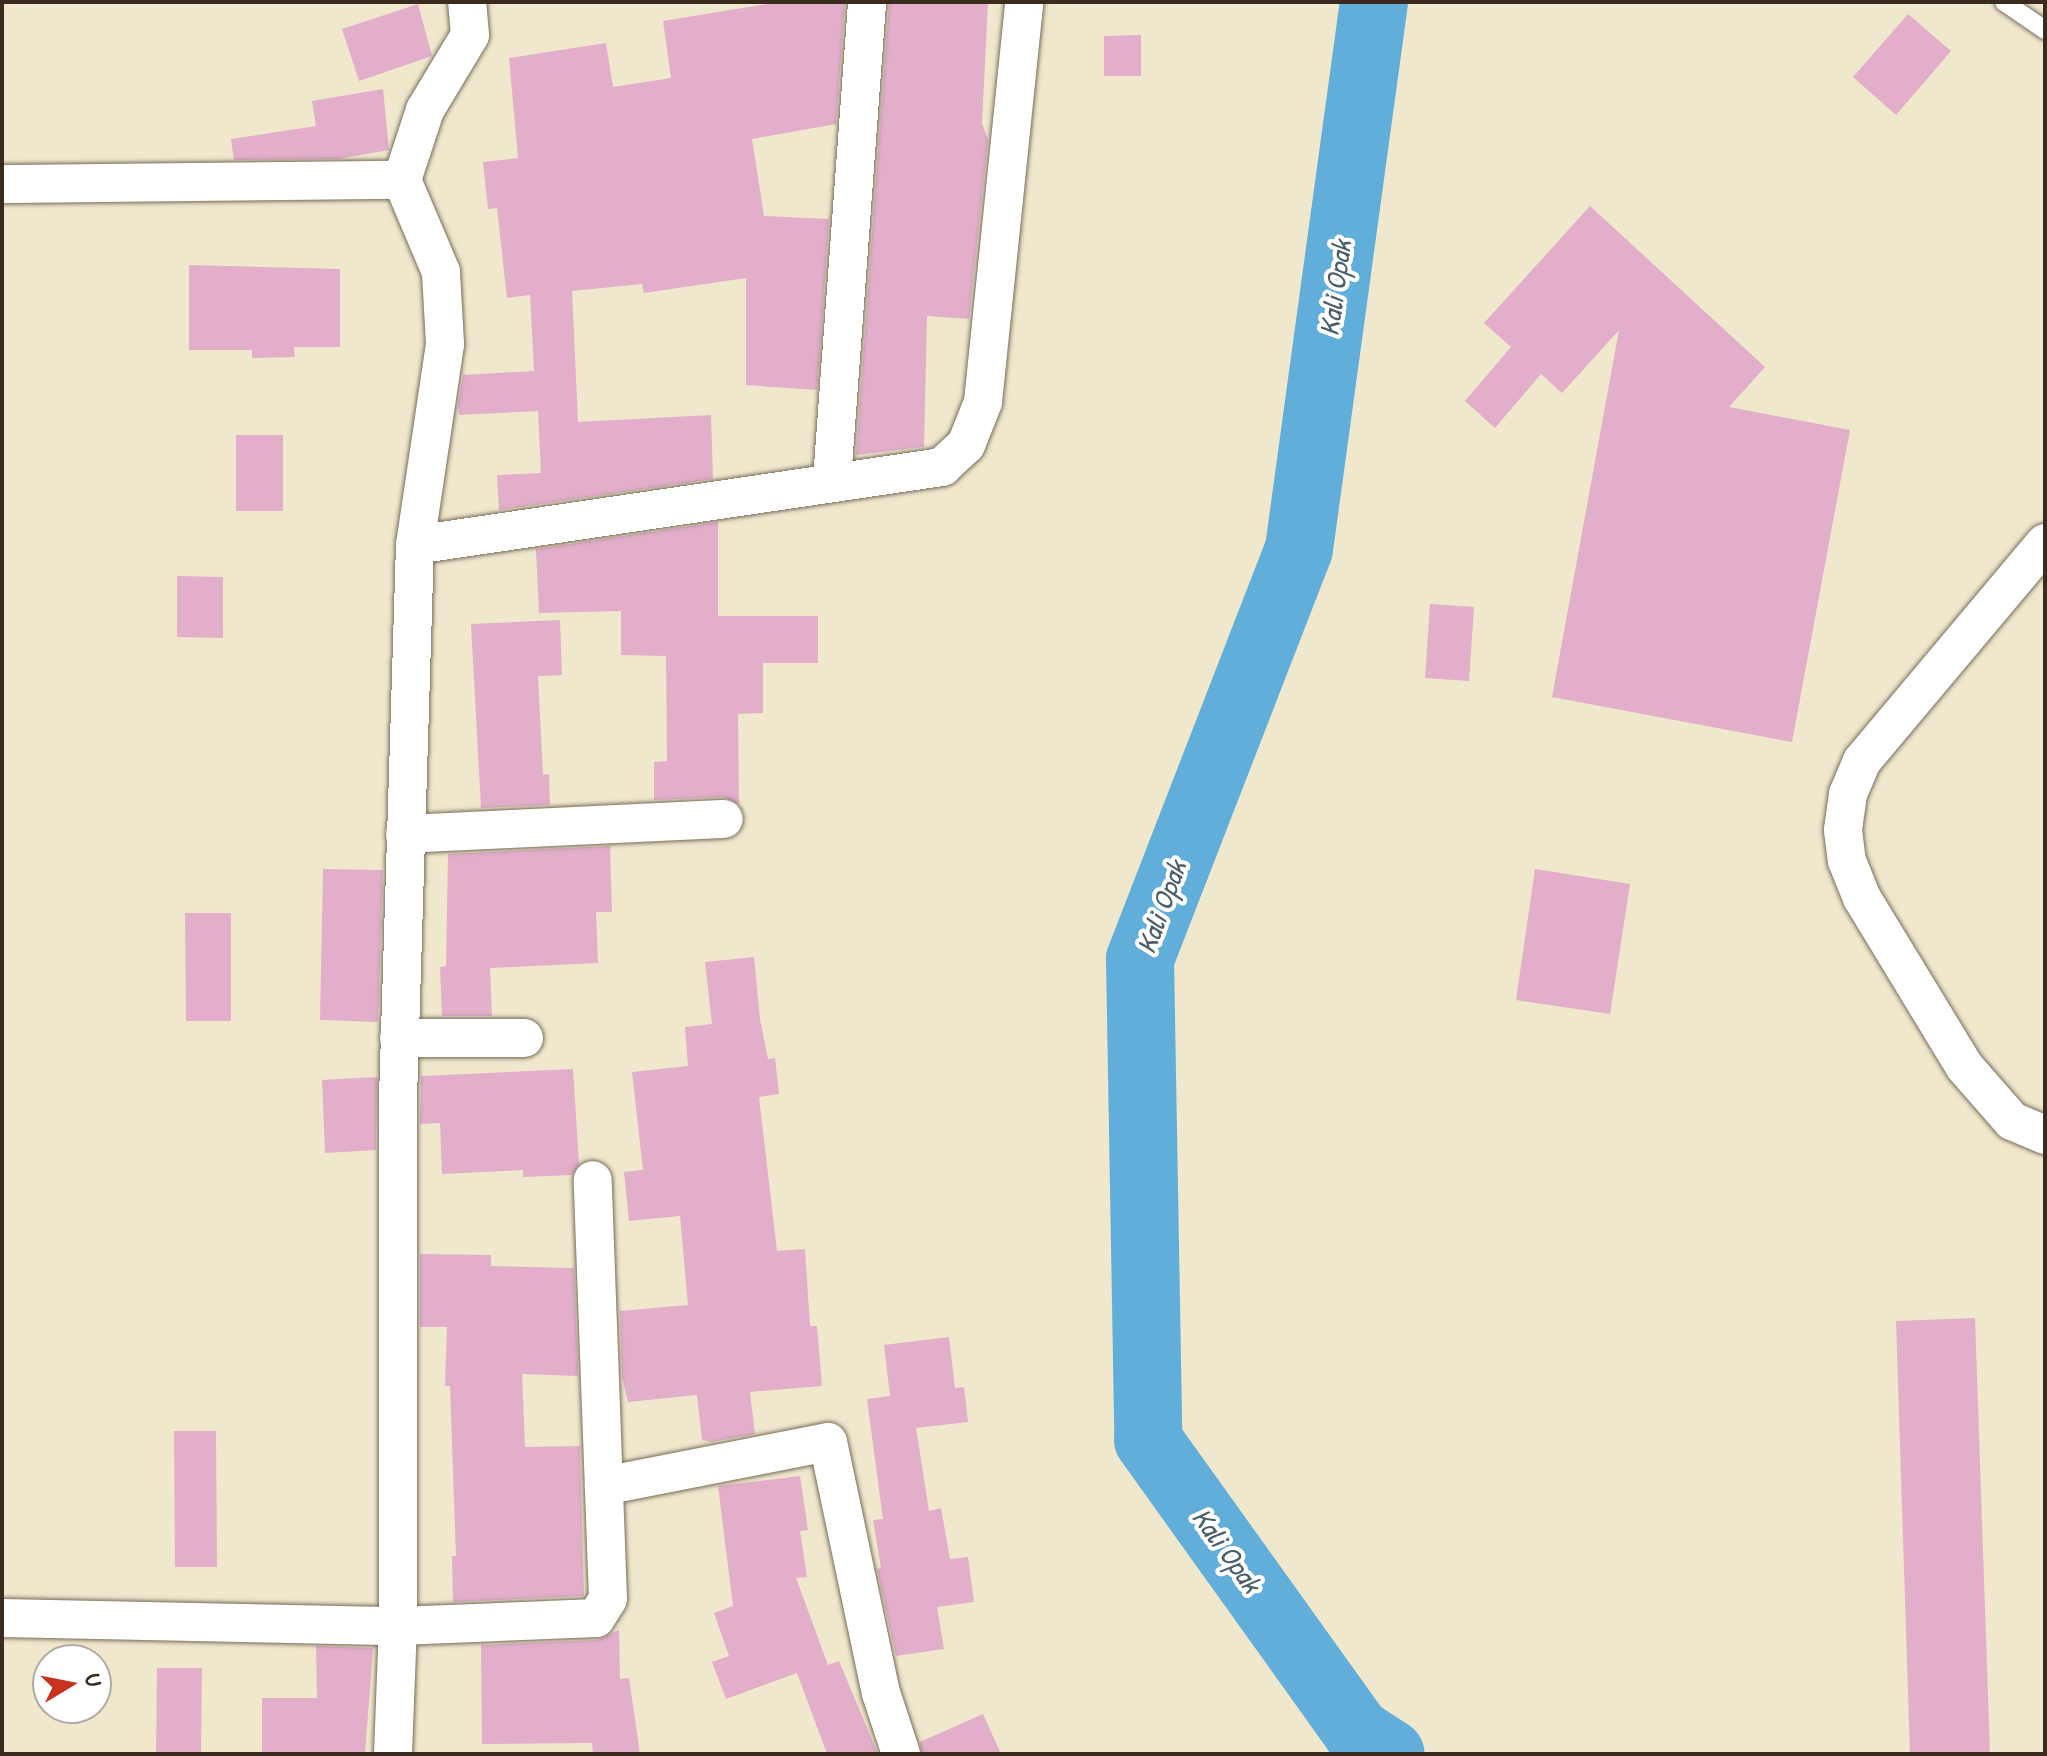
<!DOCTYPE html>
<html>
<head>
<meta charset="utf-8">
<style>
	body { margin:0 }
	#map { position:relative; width:2047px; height:1756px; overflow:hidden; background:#efe8cd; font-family:"Patrick Hand",sans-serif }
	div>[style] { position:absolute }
	.river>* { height:68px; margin:-34px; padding:0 34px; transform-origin:34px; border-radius:34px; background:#61aeda }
	.building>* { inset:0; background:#e2aeca }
	.roads { filter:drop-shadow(0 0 2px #7a6c5b) drop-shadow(0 0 2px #7a6c5b) }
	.service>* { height:18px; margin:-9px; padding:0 9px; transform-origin:9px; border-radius:9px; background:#fff }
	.minor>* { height:38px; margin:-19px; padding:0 19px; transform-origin:19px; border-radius:19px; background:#fff }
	span { translate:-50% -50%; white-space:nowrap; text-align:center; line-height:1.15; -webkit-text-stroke:8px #fff; paint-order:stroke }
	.water-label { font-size:28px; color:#4a5f69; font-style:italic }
	.frame { position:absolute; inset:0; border:4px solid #3b2a1e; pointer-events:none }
	.north { position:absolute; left:32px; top:1644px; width:80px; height:80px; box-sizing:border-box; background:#fff; border:2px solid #b1aaa5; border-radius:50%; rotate:80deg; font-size:22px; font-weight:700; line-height:32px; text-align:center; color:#3b2a1e }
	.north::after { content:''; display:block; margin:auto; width:28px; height:36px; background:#c8321e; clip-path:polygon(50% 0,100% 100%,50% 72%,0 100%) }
</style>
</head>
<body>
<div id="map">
	<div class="river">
		<i style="left:1374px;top:2px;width:552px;rotate:97.81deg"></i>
		<i style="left:1299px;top:549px;width:440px;rotate:111.2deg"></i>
		<i style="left:1140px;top:959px;width:481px;rotate:89deg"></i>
		<i style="left:1148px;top:1440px;width:359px;rotate:54.4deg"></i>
		<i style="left:1357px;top:1732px;width:40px;rotate:32.9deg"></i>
	</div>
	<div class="building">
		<i style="clip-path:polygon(779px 2px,845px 2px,836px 124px,752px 139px,764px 216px,829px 219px,817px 390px,746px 385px,746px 278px,644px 293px,642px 284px,572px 291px,578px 422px,711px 415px,713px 479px,499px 510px,497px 475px,541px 473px,538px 411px,459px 415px,458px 405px,463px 375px,534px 371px,530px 295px,507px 298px,497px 208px,488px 209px,483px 162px,518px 158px,509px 58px,606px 43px,613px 87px,671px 78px,663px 21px)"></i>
		<i style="clip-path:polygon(889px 2px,988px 2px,982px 123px,988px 139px,969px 319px,927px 316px,924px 447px,856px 455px)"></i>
		<i style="clip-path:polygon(418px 4px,432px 56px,359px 81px,342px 29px)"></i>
		<i style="clip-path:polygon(1908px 14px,1951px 51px,1896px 115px,1853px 77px)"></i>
		<i style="clip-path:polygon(1141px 35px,1141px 76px,1104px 76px,1104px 36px)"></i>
		<i style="clip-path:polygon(383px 89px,389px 150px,338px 159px,234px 160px,231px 139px,316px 126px,312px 101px)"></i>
		<i style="clip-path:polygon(1590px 206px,1765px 367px,1729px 407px,1850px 430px,1792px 742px,1552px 697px,1619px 330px,1562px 393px,1541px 374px,1495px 428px,1465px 401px,1511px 347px,1484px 323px)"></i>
		<i style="clip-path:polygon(189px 265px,340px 269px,340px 347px,294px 347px,295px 357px,252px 358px,252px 350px,189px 350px)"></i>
		<i style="clip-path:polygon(236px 435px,283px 435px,283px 511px,236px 511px)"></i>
		<i style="clip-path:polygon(718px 522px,718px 616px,818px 616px,818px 663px,763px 663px,763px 713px,738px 714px,739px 804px,723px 797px,654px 800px,654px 762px,667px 761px,666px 656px,621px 655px,621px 611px,539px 613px,536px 549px)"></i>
		<i style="clip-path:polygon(177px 576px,223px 577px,223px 638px,177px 637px)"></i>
		<i style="clip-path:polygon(1430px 604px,1474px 607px,1469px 681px,1425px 678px)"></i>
		<i style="clip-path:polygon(560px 620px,562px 675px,538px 676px,543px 775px,549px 774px,550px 805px,481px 808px,471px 624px)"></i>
		<i style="clip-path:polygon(610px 846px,612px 912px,596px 912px,598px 963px,490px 968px,492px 1016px,442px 1016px,440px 967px,446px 966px,448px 854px)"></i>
		<i style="clip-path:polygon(323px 869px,383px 870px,378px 1022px,320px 1020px)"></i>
		<i style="clip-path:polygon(1535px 869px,1630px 884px,1610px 1014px,1516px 1000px)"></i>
		<i style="clip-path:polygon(185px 913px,231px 913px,231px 1021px,186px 1021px)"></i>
		<i style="clip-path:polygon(754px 957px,760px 1019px,768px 1059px,775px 1058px,779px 1094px,759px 1097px,777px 1251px,805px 1249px,810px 1326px,817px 1326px,822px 1386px,750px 1392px,755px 1434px,711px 1442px,702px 1440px,697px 1395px,628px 1402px,622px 1377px,620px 1311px,688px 1305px,680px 1216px,629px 1221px,624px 1172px,643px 1170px,632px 1072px,688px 1066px,685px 1027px,712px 1024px,705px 962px)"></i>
		<i style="clip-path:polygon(573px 1069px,579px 1164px,572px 1175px,523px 1177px,523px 1170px,442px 1174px,440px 1123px,420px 1124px,421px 1076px)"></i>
		<i style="clip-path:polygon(377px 1077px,376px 1150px,325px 1153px,322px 1080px)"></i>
		<i style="clip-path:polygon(420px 1254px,491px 1255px,491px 1266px,574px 1268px,578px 1376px,522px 1374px,525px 1447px,580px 1446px,584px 1596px,453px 1602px,452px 1556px,456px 1556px,450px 1386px,445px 1386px,447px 1327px,420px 1327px)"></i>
		<i style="clip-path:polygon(1975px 1318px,1990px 1754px,1910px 1754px,1896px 1321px)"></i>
		<i style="clip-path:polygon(949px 1337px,955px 1388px,964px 1387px,968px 1422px,916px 1428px,929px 1511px,941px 1508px,950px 1559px,968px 1557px,974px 1602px,937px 1607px,944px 1649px,896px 1656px,877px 1569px,881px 1568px,873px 1520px,883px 1519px,867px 1399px,890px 1396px,884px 1345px)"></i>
		<i style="clip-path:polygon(174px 1431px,216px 1431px,217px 1567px,175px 1567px)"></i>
		<i style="clip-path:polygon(800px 1476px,808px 1530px,800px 1531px,807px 1577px,796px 1578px,828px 1665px,839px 1661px,878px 1754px,827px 1754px,797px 1673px,726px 1699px,712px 1662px,729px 1656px,714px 1613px,733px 1606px,718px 1486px)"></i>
		<i style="clip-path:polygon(619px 1630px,620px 1679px,629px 1678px,640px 1754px,593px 1754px,592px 1743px,482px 1744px,481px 1645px,597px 1640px)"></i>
		<i style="clip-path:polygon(316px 1646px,373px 1648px,365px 1754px,262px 1754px,262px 1698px,317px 1698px)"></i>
		<i style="clip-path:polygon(157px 1668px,202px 1668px,201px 1754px,156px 1754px)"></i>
		<i style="clip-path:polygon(983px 1714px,1001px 1754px,922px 1754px,920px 1742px)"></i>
	</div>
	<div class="roads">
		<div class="service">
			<i style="left:2004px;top:2px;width:50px;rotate:34.3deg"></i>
		</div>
		<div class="minor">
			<i style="left:2px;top:184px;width:400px;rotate:-0.6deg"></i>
			<i style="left:832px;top:480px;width:479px;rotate:-85.8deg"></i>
			<i style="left:2045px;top:543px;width:285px;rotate:130deg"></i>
			<i style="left:1862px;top:761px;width:36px;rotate:113deg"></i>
			<i style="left:1848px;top:794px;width:36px;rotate:98deg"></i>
			<i style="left:1843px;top:830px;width:31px;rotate:83deg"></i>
			<i style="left:1847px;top:861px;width:40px;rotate:68deg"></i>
			<i style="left:1862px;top:898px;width:197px;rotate:58.7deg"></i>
			<i style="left:1964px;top:1066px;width:73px;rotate:48.9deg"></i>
			<i style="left:2012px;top:1121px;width:36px;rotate:23deg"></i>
			<i style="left:415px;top:545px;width:533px;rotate:-8.42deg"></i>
			<i style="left:942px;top:467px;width:33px;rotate:-43deg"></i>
			<i style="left:966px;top:445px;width:46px;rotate:-68.4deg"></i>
			<i style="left:983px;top:402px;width:402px;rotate:-84.1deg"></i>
			<i style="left:405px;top:834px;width:319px;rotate:-2.7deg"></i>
			<i style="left:399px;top:1038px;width:125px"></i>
			<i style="left:604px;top:1486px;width:228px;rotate:-11.1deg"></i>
			<i style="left:828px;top:1442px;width:257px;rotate:78.1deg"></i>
			<i style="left:881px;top:1693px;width:64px;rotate:71.8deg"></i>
			<i style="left:2px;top:1618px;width:396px;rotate:1.2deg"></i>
			<i style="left:398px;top:1626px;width:198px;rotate:-2.3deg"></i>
			<i style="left:596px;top:1618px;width:22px;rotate:-58deg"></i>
			<i style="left:608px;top:1599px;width:419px;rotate:-92.1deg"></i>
			<i style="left:393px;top:1754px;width:128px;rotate:-87.8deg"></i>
			<i style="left:398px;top:1626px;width:528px;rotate:-90deg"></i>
			<i style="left:398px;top:1098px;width:553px;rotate:-88.24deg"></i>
			<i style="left:415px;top:545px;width:203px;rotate:-81.5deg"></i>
			<i style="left:445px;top:344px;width:72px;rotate:-93.2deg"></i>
			<i style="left:441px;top:272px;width:100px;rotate:-113deg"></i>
			<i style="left:402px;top:180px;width:74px;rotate:-71.8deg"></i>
			<i style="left:425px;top:110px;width:87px;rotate:-59deg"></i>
			<i style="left:470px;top:35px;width:33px;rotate:-95deg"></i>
		</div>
	</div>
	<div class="water-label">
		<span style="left:1335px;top:288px;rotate:-82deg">Kali Opak</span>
		<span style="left:1161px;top:907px;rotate:-70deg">Kali Opak</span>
		<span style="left:1227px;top:1550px;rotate:54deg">Kali Opak</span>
	</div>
	<div class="frame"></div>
	<div class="north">U</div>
</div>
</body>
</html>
